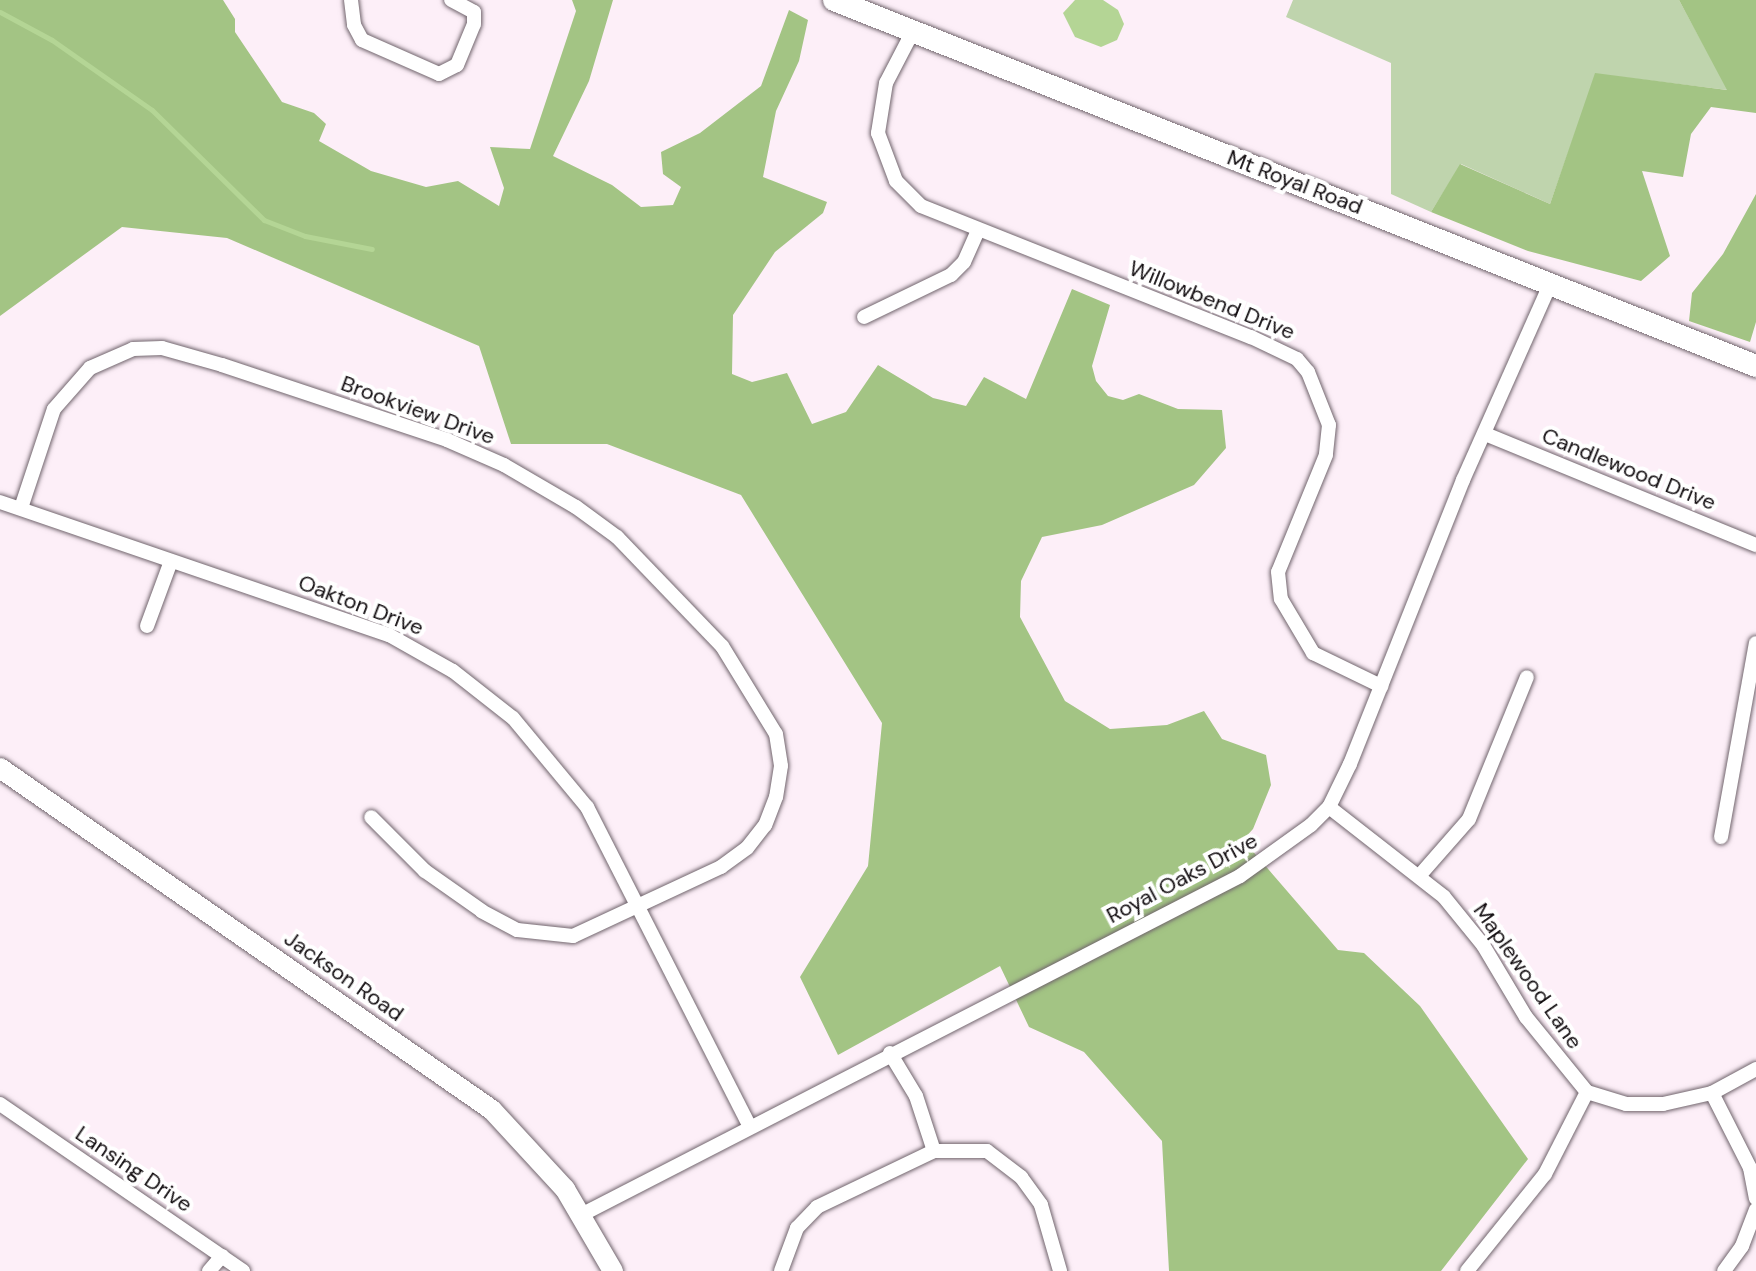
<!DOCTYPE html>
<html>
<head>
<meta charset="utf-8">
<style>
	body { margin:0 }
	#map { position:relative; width:1756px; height:1271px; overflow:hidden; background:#fdeff8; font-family:"DM Sans",sans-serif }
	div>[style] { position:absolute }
	.green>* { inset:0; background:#bfd4ad }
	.forest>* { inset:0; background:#a3c484 }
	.water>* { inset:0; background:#b4d595 }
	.stream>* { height:5px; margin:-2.5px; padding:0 2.5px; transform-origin:2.5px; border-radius:2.5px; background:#b4d595 }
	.roads { filter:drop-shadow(0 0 2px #71656d) drop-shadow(0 0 2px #71656d) }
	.street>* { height:14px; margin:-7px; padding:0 7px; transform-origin:7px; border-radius:7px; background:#fff }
	.secondary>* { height:20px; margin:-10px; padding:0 10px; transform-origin:10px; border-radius:10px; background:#fff }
	.primary>* { height:22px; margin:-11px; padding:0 11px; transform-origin:11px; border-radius:11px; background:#fff }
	span { translate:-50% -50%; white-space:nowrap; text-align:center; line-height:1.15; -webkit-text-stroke:8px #fff; paint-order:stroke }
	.street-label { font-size:22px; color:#120d10 }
</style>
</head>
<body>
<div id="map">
	<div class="green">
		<i style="clip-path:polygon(1293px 0,1679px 0,1728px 90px,1596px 74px,1550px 204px,1461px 164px,1431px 212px,1391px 194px,1391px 63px,1286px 17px)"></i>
	</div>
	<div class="forest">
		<i style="clip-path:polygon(0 0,223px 0,235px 19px,235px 32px,282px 102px,314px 113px,326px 124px,319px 141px,371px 171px,426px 187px,458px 181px,499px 206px,504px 188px,490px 147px,530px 149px,576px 11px,572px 0,613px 0,589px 81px,553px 156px,612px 185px,641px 207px,673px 205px,681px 187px,663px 174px,661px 152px,700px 133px,761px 86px,789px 10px,808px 20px,799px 61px,776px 111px,763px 177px,827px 202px,823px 213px,775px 252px,733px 315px,732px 374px,752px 382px,787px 373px,812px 424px,846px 412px,878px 365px,933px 398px,966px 406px,984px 377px,1026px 399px,1072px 289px,1110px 305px,1092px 366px,1096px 381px,1108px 396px,1123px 400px,1139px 394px,1178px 409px,1222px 410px,1226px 448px,1194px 485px,1102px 525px,1042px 537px,1021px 581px,1020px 617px,1065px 701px,1110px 729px,1167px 725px,1204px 711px,1222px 739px,1266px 755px,1271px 785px,1253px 829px,1243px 840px,1338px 950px,1364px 953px,1420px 1006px,1528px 1159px,1441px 1271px,1169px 1271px,1162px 1141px,1084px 1052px,1029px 1027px,1000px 966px,838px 1055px,800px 977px,868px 866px,882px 723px,741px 495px,607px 444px,511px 444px,479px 346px,227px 238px,122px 227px,0 316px)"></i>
		<i style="clip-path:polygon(1679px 0,1756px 0,1756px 113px,1711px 107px,1691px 134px,1683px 177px,1642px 171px,1670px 256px,1641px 281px,1528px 251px,1431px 212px,1460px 164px,1550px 204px,1595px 73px,1727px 90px)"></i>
		<i style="clip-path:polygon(1756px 194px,1756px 322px,1750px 342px,1689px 321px,1692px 293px,1723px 254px)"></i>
	</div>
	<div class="water">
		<i style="clip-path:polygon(1075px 0,1103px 0,1118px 10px,1124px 24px,1117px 40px,1101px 47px,1075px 37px,1063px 13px)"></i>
	</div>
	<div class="stream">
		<i style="left:0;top:12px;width:59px;rotate:28.3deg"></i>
		<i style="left:52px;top:40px;width:122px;rotate:35deg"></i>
		<i style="left:152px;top:110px;width:157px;rotate:44.5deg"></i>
		<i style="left:264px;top:220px;width:44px;rotate:21.3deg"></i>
		<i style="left:305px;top:236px;width:68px;rotate:11deg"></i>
	</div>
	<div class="roads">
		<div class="street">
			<i style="left:351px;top:0;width:25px;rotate:83deg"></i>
			<i style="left:354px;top:25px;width:17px;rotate:62deg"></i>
			<i style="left:362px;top:40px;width:84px;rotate:23.8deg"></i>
			<i style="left:439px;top:74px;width:20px;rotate:-27deg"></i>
			<i style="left:457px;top:65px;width:44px;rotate:-67.5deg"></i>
			<i style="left:474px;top:24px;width:12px;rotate:-90deg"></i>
			<i style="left:474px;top:12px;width:26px;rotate:-152deg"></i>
			<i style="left:912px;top:33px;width:56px;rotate:117.5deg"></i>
			<i style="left:886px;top:83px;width:51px;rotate:99.1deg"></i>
			<i style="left:878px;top:133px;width:51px;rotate:69.4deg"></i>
			<i style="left:896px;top:181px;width:35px;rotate:45deg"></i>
			<i style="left:921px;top:206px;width:355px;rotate:21.7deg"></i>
			<i style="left:1251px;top:337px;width:51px;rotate:25.6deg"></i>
			<i style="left:1297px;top:359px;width:17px;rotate:50deg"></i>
			<i style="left:1308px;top:372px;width:57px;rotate:68.4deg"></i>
			<i style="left:1329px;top:425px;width:30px;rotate:96deg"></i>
			<i style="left:1326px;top:455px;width:126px;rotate:112.3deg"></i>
			<i style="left:1278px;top:572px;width:27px;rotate:84deg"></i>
			<i style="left:1281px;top:599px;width:63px;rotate:59.3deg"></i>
			<i style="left:1313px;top:653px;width:76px;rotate:25.9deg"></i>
			<i style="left:864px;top:317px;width:97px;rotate:-25.8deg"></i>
			<i style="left:951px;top:275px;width:18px;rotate:-45deg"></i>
			<i style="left:964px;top:262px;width:34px;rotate:-66deg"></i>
			<i style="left:1485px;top:434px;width:293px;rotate:22.3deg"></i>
			<i style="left:0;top:502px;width:411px;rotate:18.9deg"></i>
			<i style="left:389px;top:635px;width:73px;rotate:29.4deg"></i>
			<i style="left:453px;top:671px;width:76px;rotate:38.1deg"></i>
			<i style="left:513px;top:718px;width:116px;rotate:50.3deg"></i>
			<i style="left:587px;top:807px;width:359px;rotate:63deg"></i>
			<i style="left:21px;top:508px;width:104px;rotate:-71.6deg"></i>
			<i style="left:54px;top:409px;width:55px;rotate:-48.7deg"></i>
			<i style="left:90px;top:368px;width:47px;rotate:-23.8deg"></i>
			<i style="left:133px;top:349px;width:29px;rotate:-2deg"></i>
			<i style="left:162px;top:348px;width:62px;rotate:15.8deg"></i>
			<i style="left:222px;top:365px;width:237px;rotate:18.4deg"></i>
			<i style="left:447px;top:440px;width:62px;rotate:23.7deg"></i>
			<i style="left:504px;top:465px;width:83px;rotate:30.3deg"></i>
			<i style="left:576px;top:507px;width:51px;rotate:36.2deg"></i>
			<i style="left:617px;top:537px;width:151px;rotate:46.1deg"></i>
			<i style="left:722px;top:646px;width:103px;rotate:58.5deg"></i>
			<i style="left:776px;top:734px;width:32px;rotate:81deg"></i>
			<i style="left:781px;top:766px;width:31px;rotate:99deg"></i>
			<i style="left:776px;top:797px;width:30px;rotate:111deg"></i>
			<i style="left:765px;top:825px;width:29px;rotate:128deg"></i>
			<i style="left:747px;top:848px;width:32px;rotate:144deg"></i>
			<i style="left:721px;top:867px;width:163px;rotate:155deg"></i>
			<i style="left:573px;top:936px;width:56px;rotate:-173.9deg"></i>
			<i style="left:517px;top:930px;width:40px;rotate:-152deg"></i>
			<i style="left:482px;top:911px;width:70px;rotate:-144.9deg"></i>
			<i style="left:425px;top:871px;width:76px;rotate:-135deg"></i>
			<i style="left:147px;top:626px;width:69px;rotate:-69.7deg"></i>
			<i style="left:1329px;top:807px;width:146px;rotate:38deg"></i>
			<i style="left:1444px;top:897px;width:62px;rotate:50.9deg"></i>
			<i style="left:1483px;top:945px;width:84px;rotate:59.2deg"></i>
			<i style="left:1526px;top:1017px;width:97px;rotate:50.9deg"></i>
			<i style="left:1587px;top:1092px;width:41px;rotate:17.1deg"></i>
			<i style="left:1626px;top:1104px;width:37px"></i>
			<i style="left:1663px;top:1104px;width:50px;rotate:-12.7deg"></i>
			<i style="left:1712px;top:1093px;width:50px;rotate:-28.6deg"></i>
			<i style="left:1721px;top:837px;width:197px;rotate:-79.8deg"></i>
			<i style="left:1420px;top:875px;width:74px;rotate:-48.8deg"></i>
			<i style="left:1469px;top:819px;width:153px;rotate:-67.8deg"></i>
			<i style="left:890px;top:1053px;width:50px;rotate:58.8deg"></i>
			<i style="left:916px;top:1096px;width:58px;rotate:71.9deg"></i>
			<i style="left:1712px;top:1093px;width:84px;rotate:63.1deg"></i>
			<i style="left:1750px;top:1168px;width:31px;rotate:79deg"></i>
			<i style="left:0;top:1104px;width:295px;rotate:34.5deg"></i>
			<i style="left:583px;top:1214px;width:739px;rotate:-27.22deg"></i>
			<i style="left:1240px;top:876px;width:87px;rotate:-35.7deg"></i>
			<i style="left:1311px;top:825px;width:25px;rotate:-45deg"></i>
			<i style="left:1329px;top:807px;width:48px;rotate:-64deg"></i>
			<i style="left:1350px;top:764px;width:306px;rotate:-68.3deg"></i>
			<i style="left:1463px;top:480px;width:217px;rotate:-66deg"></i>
			<i style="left:209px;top:1271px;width:20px;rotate:-49deg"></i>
			<i style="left:781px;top:1271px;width:46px;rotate:-69.6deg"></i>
			<i style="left:797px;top:1228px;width:29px;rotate:-46deg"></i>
			<i style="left:817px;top:1207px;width:130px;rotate:-25.6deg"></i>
			<i style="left:934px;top:1151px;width:53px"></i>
			<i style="left:987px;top:1151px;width:43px;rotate:37.4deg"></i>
			<i style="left:1021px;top:1177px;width:34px;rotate:54deg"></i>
			<i style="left:1041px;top:1205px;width:69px;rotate:73.9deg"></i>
			<i style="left:1467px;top:1271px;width:124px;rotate:-51.2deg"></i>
			<i style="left:1545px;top:1174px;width:92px;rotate:-62.9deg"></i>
			<i style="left:1724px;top:1271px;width:31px;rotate:-54deg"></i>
			<i style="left:1742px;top:1246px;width:39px;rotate:-69deg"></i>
		</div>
		<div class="secondary">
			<i style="left:0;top:768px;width:599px;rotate:34.8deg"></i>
			<i style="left:492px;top:1110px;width:108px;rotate:47.3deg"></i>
			<i style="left:565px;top:1189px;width:95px;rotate:59.7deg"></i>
		</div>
		<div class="primary">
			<i style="left:834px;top:0;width:992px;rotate:21.65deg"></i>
		</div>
	</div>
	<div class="street-label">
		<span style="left:1295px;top:182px;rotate:21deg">Mt Royal Road</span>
		<span style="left:1212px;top:300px;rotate:22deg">Willowbend Drive</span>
		<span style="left:418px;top:410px;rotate:20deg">Brookview Drive</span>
		<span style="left:1629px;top:469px;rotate:22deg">Candlewood Drive</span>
		<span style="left:361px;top:605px;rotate:21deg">Oakton Drive</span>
		<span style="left:1182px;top:878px;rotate:-28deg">Royal Oaks Drive</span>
		<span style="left:344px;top:976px;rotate:35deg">Jackson Road</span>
		<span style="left:1528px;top:976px;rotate:55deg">Maplewood Lane</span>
		<span style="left:134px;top:1169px;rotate:34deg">Lansing Drive</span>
	</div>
</div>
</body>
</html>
